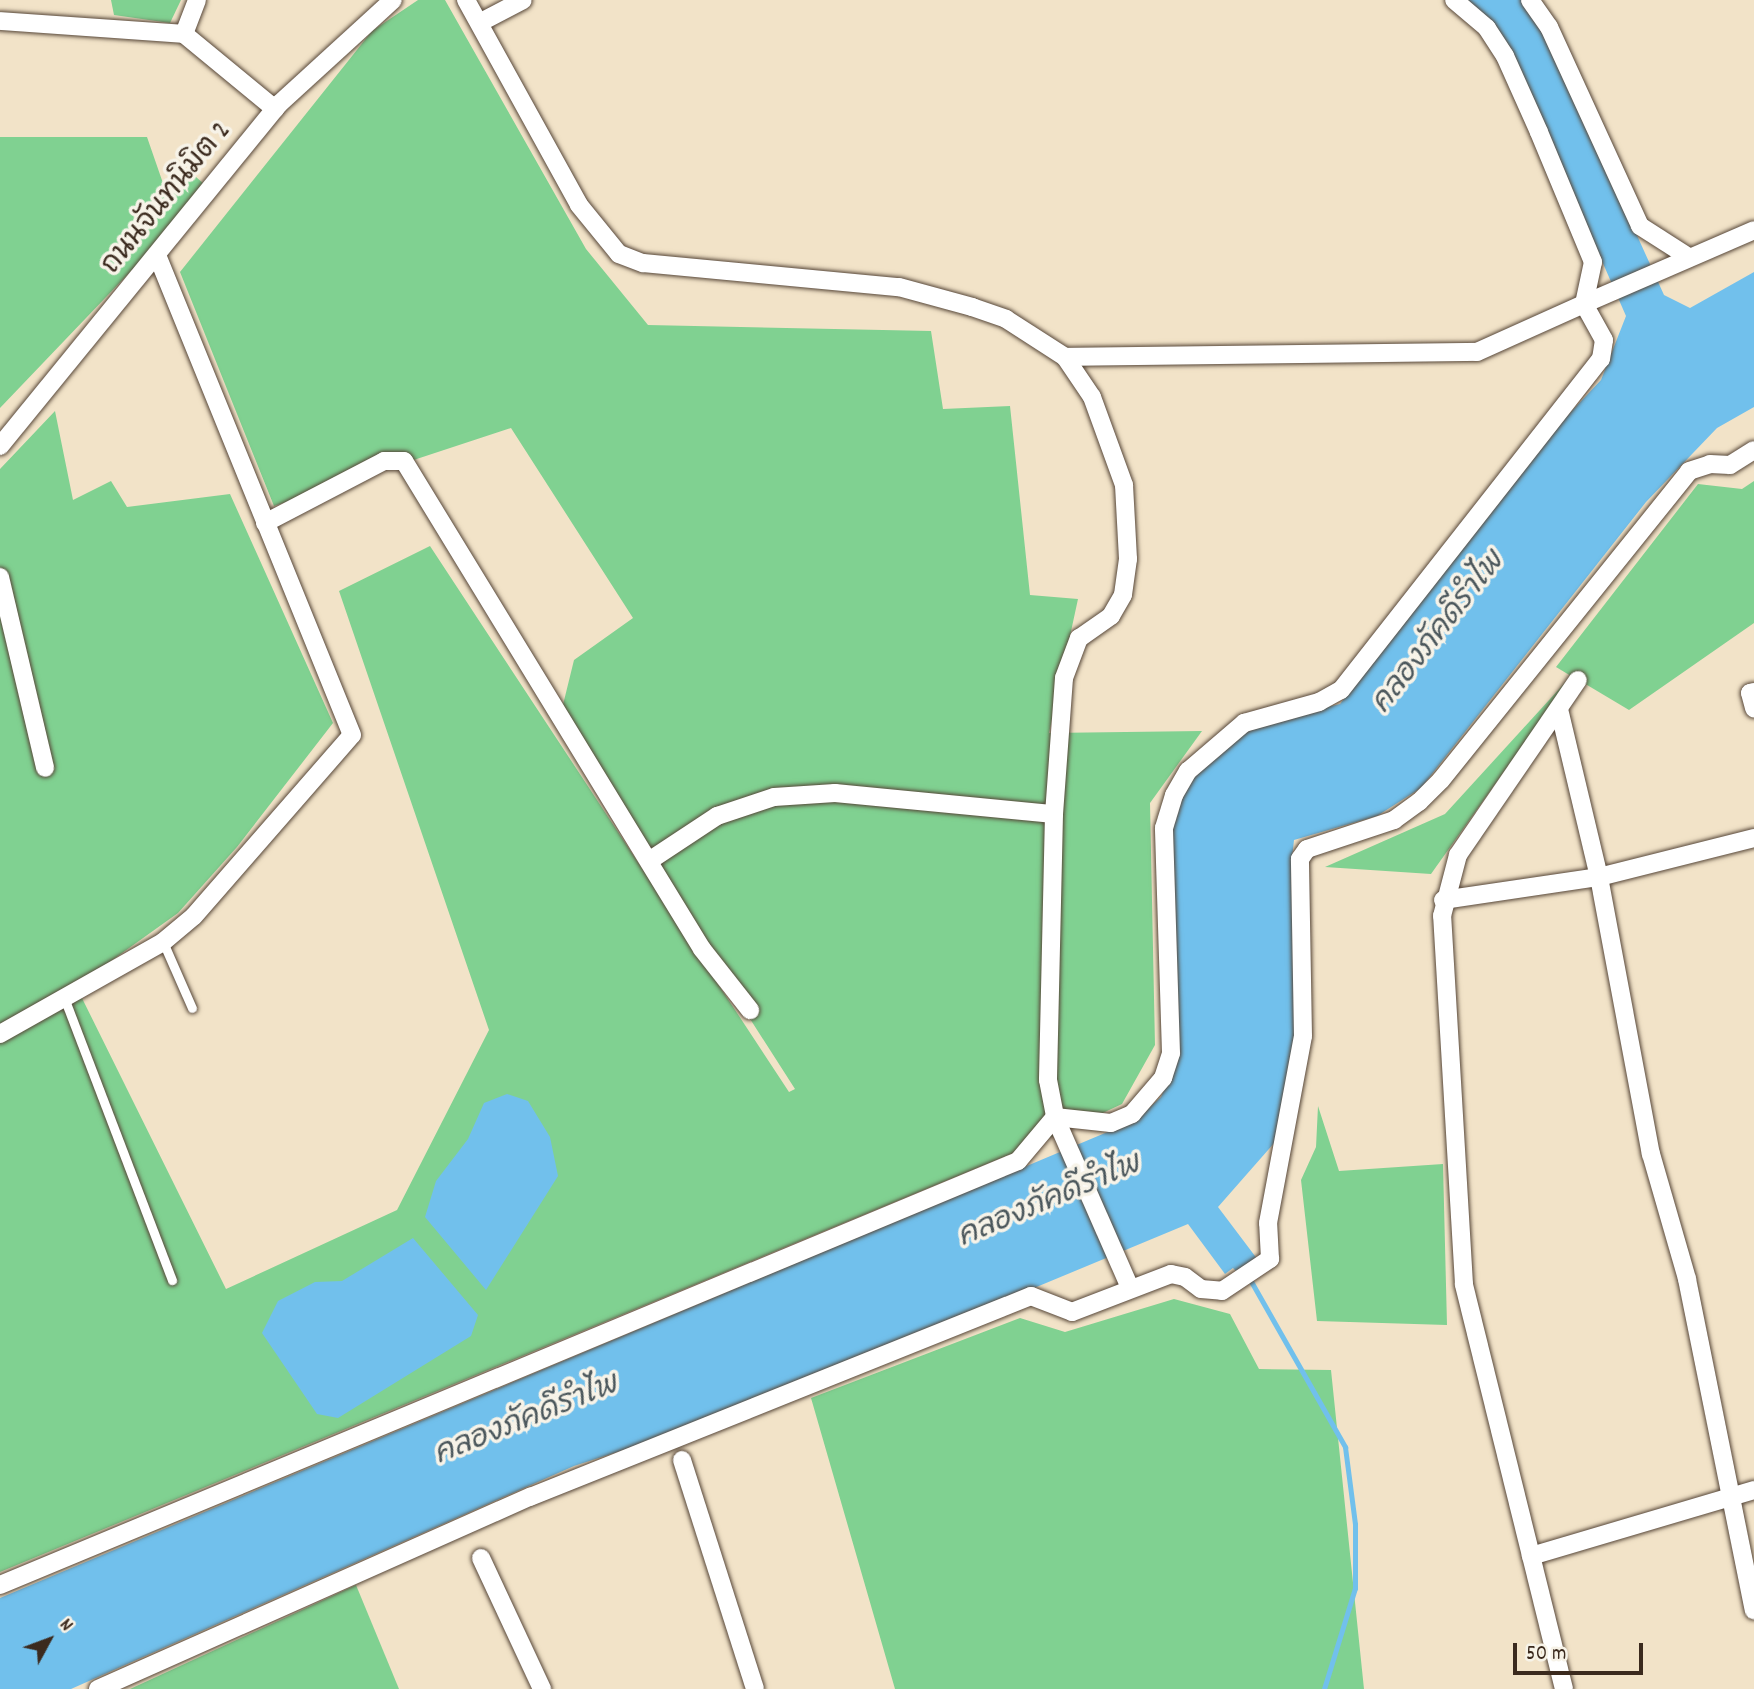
<!DOCTYPE html>
<html>
<head>
<meta charset="utf-8">
<style>
	body { margin:0 }
	#map { position:relative; width:1754px; height:1689px; overflow:hidden; background:#f2e3c8; font-family:Dekko,"Playpen Sans Thai",sans-serif }
	div>[style] { position:absolute }
	.green>* { inset:0; background:#80d191 }
	.water>* { inset:0; background:#71c0ec }
	.stream>* { height:5px; margin:-2.5px; padding:0 2.5px; transform-origin:2.5px; border-radius:2.5px; background:#71c0ec }
	.roads { filter:drop-shadow(0 0 2px #564638) drop-shadow(0 0 2px #564638) }
	.service>* { height:9px; margin:-4.5px; padding:0 4.5px; transform-origin:4.5px; border-radius:4.5px; background:#fff }
	.minor>* { height:18px; margin:-9px; padding:0 9px; transform-origin:9px; border-radius:9px; background:#fff }
	span { translate:-50% -50%; white-space:nowrap; text-align:center; line-height:1.15; -webkit-text-stroke:7px #f7f3e8; paint-order:stroke }
	.street-label { font-size:28px; color:#3b2a1e }
	.water-label { font-size:30px; color:#4b575c; font-style:italic }
	.north { position:absolute; left:14px; top:1605px; width:70px; height:70px; -webkit-text-stroke:5px #f7f3e8; paint-order:stroke; rotate:49deg; font-size:19px; font-weight:700; line-height:28px; text-align:center; color:#3b2a1e }
	.north::after { content:''; display:block; margin:auto; width:24px; height:32px; background:#3b2a1e; clip-path:polygon(50% 0,100% 100%,50% 72%,0 100%) }
	.scale { position:absolute; left:1513px; top:1643px; width:130px; height:32px; box-sizing:border-box; border:4px solid #3b2a1e; border-top:0; padding-left:9px; font-size:21px; line-height:24px; white-space:nowrap; color:#3b2a1e; -webkit-text-stroke:5px #f7f3e8; paint-order:stroke }
</style>
</head>
<body>
<div id="map">
	<div class="green">
		<i style="clip-path:polygon(111px 0,181px 0,170px 23px,114px 15px)"></i>
		<i style="clip-path:polygon(418px 0,445px 0,586px 249px,648px 325px,931px 331px,943px 409px,1010px 406px,1030px 595px,1078px 599px,1049px 733px,1202px 731px,1150px 803px,1155px 1045px,1122px 1104px,1047px 1139px,0 1572px,0 469px,55px 411px,73px 500px,111px 481px,127px 507px,230px 494px,333px 723px,237px 847px,178px 913px,76px 986px,226px 1289px,397px 1210px,489px 1030px,339px 591px,430px 546px,789px 1092px,795px 1089px,559px 721px,574px 660px,633px 618px,511px 428px,274px 506px,180px 272px,372px 31px)"></i>
		<i style="clip-path:polygon(0 137px,147px 137px,165px 189px,196px 177px,204px 184px,151px 250px,0 408px)"></i>
		<i style="clip-path:polygon(1754px 481px,1754px 623px,1629px 710px,1572px 676px,1431px 874px,1325px 867px,1445px 814px,1571px 676px,1556px 667px,1698px 484px,1742px 489px)"></i>
		<i style="clip-path:polygon(1318px 1106px,1339px 1171px,1443px 1164px,1447px 1325px,1317px 1321px,1301px 1180px,1316px 1147px)"></i>
		<i style="clip-path:polygon(1174px 1299px,1230px 1314px,1259px 1369px,1331px 1370px,1364px 1689px,895px 1689px,811px 1398px,1020px 1318px,1065px 1332px)"></i>
		<i style="clip-path:polygon(356px 1585px,399px 1689px,130px 1689px)"></i>
	</div>
	<div class="water">
		<i style="clip-path:polygon(1468px 0,1523px 0,1544px 30px,1664px 295px,1690px 308px,1754px 272px,1754px 407px,1717px 428px,1646px 502px,1421px 788px,1377px 816px,1294px 840px,1291px 868px,1297px 1039px,1275px 1142px,1218px 1207px,1258px 1260px,1238px 1273px,1233px 1268px,1225px 1274px,1188px 1224px,719px 1419px,574px 1466px,71px 1689px,0 1689px,0 1598px,1136px 1120px,1161px 1097px,1174px 1066px,1169px 845px,1175px 809px,1200px 765px,1254px 724px,1340px 704px,1537px 448px,1601px 380px,1626px 316px,1508px 46px)"></i>
		<i style="clip-path:polygon(507px 1094px,528px 1101px,550px 1137px,558px 1176px,486px 1290px,425px 1217px,436px 1181px,468px 1139px,484px 1103px)"></i>
		<i style="clip-path:polygon(413px 1238px,478px 1315px,471px 1336px,338px 1418px,317px 1414px,262px 1333px,278px 1301px,315px 1282px,342px 1281px)"></i>
	</div>
	<div class="stream">
		<i style="left:1248px;top:1276px;width:197px;rotate:60.4deg"></i>
		<i style="left:1345px;top:1447px;width:78px;rotate:82.6deg"></i>
		<i style="left:1355px;top:1524px;width:64px;rotate:90deg"></i>
		<i style="left:1355px;top:1588px;width:106px;rotate:107.1deg"></i>
	</div>
	<div class="roads">
		<div class="service">
			<i style="left:163px;top:942px;width:72px;rotate:66.3deg"></i>
			<i style="left:65px;top:1000px;width:300px;rotate:69.1deg"></i>
		</div>
		<div class="minor">
			<i style="left:466px;top:0;width:234px;rotate:61.1deg"></i>
			<i style="left:579px;top:205px;width:63px;rotate:50.8deg"></i>
			<i style="left:619px;top:254px;width:26px;rotate:21deg"></i>
			<i style="left:643px;top:263px;width:257px;rotate:5.4deg"></i>
			<i style="left:899px;top:287px;width:76px;rotate:15.3deg"></i>
			<i style="left:972px;top:307px;width:36px;rotate:19deg"></i>
			<i style="left:1006px;top:319px;width:70px;rotate:32.8deg"></i>
			<i style="left:1065px;top:357px;width:48px;rotate:56deg"></i>
			<i style="left:1092px;top:397px;width:94px;rotate:70deg"></i>
			<i style="left:1124px;top:485px;width:74px;rotate:86.9deg"></i>
			<i style="left:1128px;top:559px;width:36px;rotate:98deg"></i>
			<i style="left:1123px;top:595px;width:24px;rotate:120deg"></i>
			<i style="left:1111px;top:616px;width:39px;rotate:145deg"></i>
			<i style="left:1079px;top:638px;width:43px;rotate:110.6deg"></i>
			<i style="left:1064px;top:678px;width:136px;rotate:94.2deg"></i>
			<i style="left:1054px;top:814px;width:266px;rotate:91.3deg"></i>
			<i style="left:1048px;top:1080px;width:38px;rotate:79deg"></i>
			<i style="left:1055px;top:1117px;width:187px;rotate:66.3deg"></i>
			<i style="left:1530px;top:0;width:33px;rotate:55deg"></i>
			<i style="left:1549px;top:27px;width:219px;rotate:65.4deg"></i>
			<i style="left:1640px;top:226px;width:56px;rotate:32.6deg"></i>
			<i style="left:0;top:21px;width:184px;rotate:4deg"></i>
			<i style="left:184px;top:34px;width:118px;rotate:39.5deg"></i>
			<i style="left:481px;top:22px;width:47px;rotate:-27.6deg"></i>
			<i style="left:184px;top:34px;width:36px;rotate:-69deg"></i>
			<i style="left:1065px;top:357px;width:412px;rotate:-0.7deg"></i>
			<i style="left:1477px;top:352px;width:117px;rotate:-24.2deg"></i>
			<i style="left:1584px;top:304px;width:43px;rotate:-77.9deg"></i>
			<i style="left:1593px;top:262px;width:141px;rotate:-112.6deg"></i>
			<i style="left:1539px;top:132px;width:83px;rotate:-114.1deg"></i>
			<i style="left:1505px;top:56px;width:33px;rotate:-123deg"></i>
			<i style="left:1487px;top:28px;width:43px;rotate:-139.7deg"></i>
			<i style="left:0;top:446px;width:441px;rotate:-50.8deg"></i>
			<i style="left:279px;top:104px;width:154px;rotate:-42.4deg"></i>
			<i style="left:265px;top:523px;width:134px;rotate:-27.5deg"></i>
			<i style="left:384px;top:461px;width:20px"></i>
			<i style="left:404px;top:461px;width:572px;rotate:58.59deg"></i>
			<i style="left:702px;top:949px;width:78px;rotate:51.8deg"></i>
			<i style="left:0;top:577px;width:196px;rotate:76.7deg"></i>
			<i style="left:1754px;top:692px;width:4px;rotate:166deg"></i>
			<i style="left:1750px;top:693px;width:16px;rotate:75deg"></i>
			<i style="left:1559px;top:709px;width:173px;rotate:76.6deg"></i>
			<i style="left:1599px;top:877px;width:282px;rotate:79.4deg"></i>
			<i style="left:1651px;top:1154px;width:130px;rotate:73.9deg"></i>
			<i style="left:1687px;top:1279px;width:338px;rotate:78.6deg"></i>
			<i style="left:649px;top:861px;width:82px;rotate:-33.5deg"></i>
			<i style="left:717px;top:816px;width:60px;rotate:-18.4deg"></i>
			<i style="left:774px;top:797px;width:61px;rotate:-3.8deg"></i>
			<i style="left:835px;top:793px;width:220px;rotate:5.5deg"></i>
			<i style="left:1443px;top:900px;width:158px;rotate:-8.4deg"></i>
			<i style="left:1599px;top:877px;width:160px;rotate:-14.1deg"></i>
			<i style="left:0;top:1034px;width:187px;rotate:-29.4deg"></i>
			<i style="left:163px;top:942px;width:40px;rotate:-40deg"></i>
			<i style="left:194px;top:916px;width:240px;rotate:-48.9deg"></i>
			<i style="left:352px;top:735px;width:518px;rotate:-112.11deg"></i>
			<i style="left:682px;top:1460px;width:240px;rotate:72.3deg"></i>
			<i style="left:1531px;top:1556px;width:233px;rotate:-16.5deg"></i>
			<i style="left:481px;top:1558px;width:145px;rotate:65deg"></i>
			<i style="left:0;top:1585px;width:1103px;rotate:-22.61deg"></i>
			<i style="left:1018px;top:1161px;width:57px;rotate:-49.9deg"></i>
			<i style="left:1055px;top:1117px;width:56px;rotate:6.1deg"></i>
			<i style="left:1111px;top:1123px;width:23px;rotate:-23deg"></i>
			<i style="left:1132px;top:1114px;width:48px;rotate:-49.3deg"></i>
			<i style="left:1163px;top:1078px;width:26px;rotate:-72deg"></i>
			<i style="left:1171px;top:1053px;width:225px;rotate:-91.8deg"></i>
			<i style="left:1164px;top:828px;width:34px;rotate:-73deg"></i>
			<i style="left:1174px;top:795px;width:28px;rotate:-60deg"></i>
			<i style="left:1188px;top:771px;width:74px;rotate:-40.6deg"></i>
			<i style="left:1244px;top:723px;width:78px;rotate:-15.6deg"></i>
			<i style="left:1319px;top:702px;width:25px;rotate:-29deg"></i>
			<i style="left:1341px;top:690px;width:421px;rotate:-51.9deg"></i>
			<i style="left:1601px;top:359px;width:19px;rotate:-81deg"></i>
			<i style="left:1604px;top:340px;width:41px;rotate:-119.1deg"></i>
			<i style="left:1584px;top:304px;width:185px;rotate:-23.5deg"></i>
			<i style="left:98px;top:1689px;width:473px;rotate:-24deg"></i>
			<i style="left:530px;top:1497px;width:540px;rotate:-21.86deg"></i>
			<i style="left:1031px;top:1296px;width:44px;rotate:21.3deg"></i>
			<i style="left:1072px;top:1312px;width:106px;rotate:-21deg"></i>
			<i style="left:1171px;top:1274px;width:14px;rotate:12deg"></i>
			<i style="left:1185px;top:1277px;width:20px;rotate:37deg"></i>
			<i style="left:1201px;top:1289px;width:21px;rotate:5deg"></i>
			<i style="left:1222px;top:1291px;width:58px;rotate:-33.7deg"></i>
			<i style="left:1270px;top:1259px;width:36px;rotate:-93deg"></i>
			<i style="left:1268px;top:1223px;width:190px;rotate:-79.4deg"></i>
			<i style="left:1303px;top:1036px;width:177px;rotate:-91deg"></i>
			<i style="left:1300px;top:859px;width:12px;rotate:-55deg"></i>
			<i style="left:1307px;top:849px;width:92px;rotate:-18.4deg"></i>
			<i style="left:1394px;top:820px;width:31px;rotate:-36deg"></i>
			<i style="left:1419px;top:802px;width:31px;rotate:-45deg"></i>
			<i style="left:1441px;top:780px;width:396px;rotate:-51.2deg"></i>
			<i style="left:1689px;top:471px;width:22px;rotate:-18deg"></i>
			<i style="left:1710px;top:464px;width:20px;rotate:3deg"></i>
			<i style="left:1730px;top:465px;width:28px;rotate:-32deg"></i>
			<i style="left:1564px;top:1689px;width:417px;rotate:-103.9deg"></i>
			<i style="left:1464px;top:1284px;width:369px;rotate:-93.4deg"></i>
			<i style="left:1442px;top:916px;width:63px;rotate:-75.3deg"></i>
			<i style="left:1458px;top:855px;width:212px;rotate:-55.6deg"></i>
		</div>
	</div>
	<div class="street-label">
		<span style="left:168px;top:199px;rotate:-51deg">ถนนจันทนิมิต 2</span>
	</div>
	<div class="water-label">
		<span style="left:1440px;top:634px;rotate:-52deg">คลองภัคดีรำไพ</span>
		<span style="left:1050px;top:1203px;rotate:-23deg">คลองภัคดีรำไพ</span>
		<span style="left:527px;top:1422px;rotate:-22deg">คลองภัคดีรำไพ</span>
	</div>
	<div class="north">N</div>
	<div class="scale">50 m</div>
</div>
</body>
</html>
